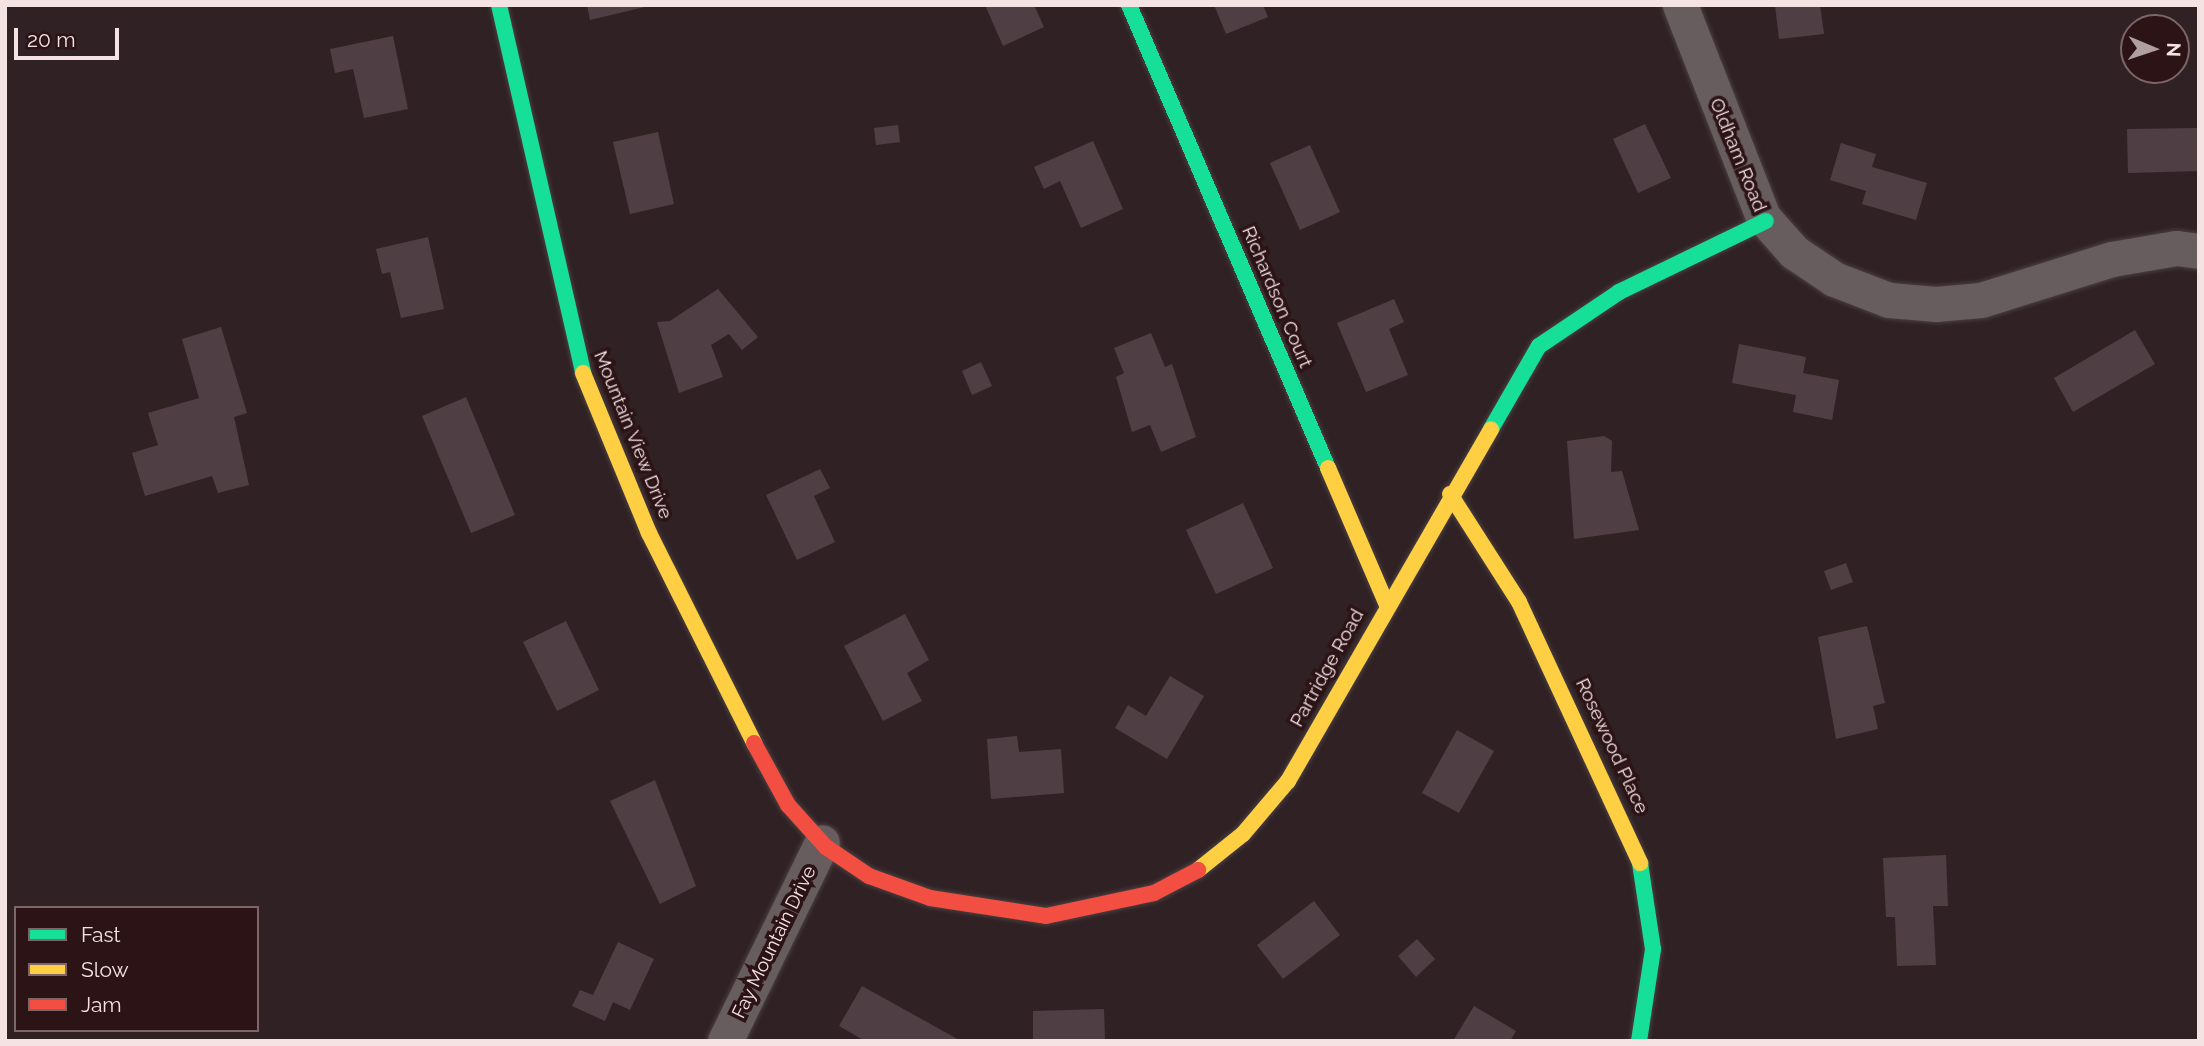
<!DOCTYPE html>
<html>
<head>
<meta charset="utf-8">
<style>
	body { margin:0 }
	#map { position:relative; width:2204px; height:1046px; overflow:hidden; background:#302224; font-family:Raleway,sans-serif }
	div>[style] { position:absolute }
	.building>* { inset:0; background:#4f3f45 }
	.roads { filter:drop-shadow(0 0 2px #4b3f41) drop-shadow(0 0 2px #4b3f41) }
	.street>* { height:35px; margin:-17.5px; padding:0 17.5px; transform-origin:17.5px; border-radius:17.5px; background:#685d5e }
	.fast>* { height:16px; margin:-8px; padding:0 8px; transform-origin:8px; border-radius:8px; background:#16e098 }
	.slow>* { height:16px; margin:-8px; padding:0 8px; transform-origin:8px; border-radius:8px; background:#ffcf43 }
	.jam>* { height:16px; margin:-8px; padding:0 8px; transform-origin:8px; border-radius:8px; background:#f24e42 }
	span { translate:-50% -50%; white-space:nowrap; text-align:center; line-height:1.15; -webkit-text-stroke:7px #2b1316; paint-order:stroke }
	.street-label { font-size:19px; color:#f5e3e4 }
	.frame { position:absolute; inset:0; border:7px solid #f5e3e4; pointer-events:none }
	.legend { position:absolute; left:14px; top:906px; width:245px; height:126px; box-sizing:border-box; background:#2b1316; border:2px solid #7c6668; margin:0; padding:9px 12px; list-style:none; font-size:21px; color:#f5e3e4 }
	.legend li { display:flex; align-items:center; gap:14px; height:35px }
	.legend b { width:35px; border:2px solid #7c6668 }
	.north { position:absolute; left:2120px; top:14px; width:70px; height:70px; box-sizing:border-box; background:#2b1316; border:2px solid #7c6668; border-radius:50%; rotate:92deg; font-size:19px; font-weight:700; line-height:28px; text-align:center; color:#f5e3e4 }
	.north::after { content:''; display:block; margin:auto; width:24px; height:32px; background:#b09fa1; clip-path:polygon(50% 0,100% 100%,50% 72%,0 100%) }
	.scale { position:absolute; left:14px; top:28px; width:105px; height:32px; box-sizing:border-box; border:4px solid #f5e3e4; border-top:0; padding-left:9px; font-size:21px; line-height:24px; white-space:nowrap; color:#f5e3e4; -webkit-text-stroke:5px #2b1316; paint-order:stroke }
</style>
</head>
<body>
<div id="map">
	<div class="building">
		<i style="clip-path:polygon(587px 5px,649px 5px,649px 6px,590px 20px)"></i>
		<i style="clip-path:polygon(985px 5px,1034px 5px,1044px 27px,1003px 46px)"></i>
		<i style="clip-path:polygon(1214px 5px,1263px 5px,1268px 17px,1226px 34px)"></i>
		<i style="clip-path:polygon(1775px 5px,1820px 5px,1824px 34px,1779px 39px)"></i>
		<i style="clip-path:polygon(393px 36px,408px 109px,364px 118px,353px 69px,335px 73px,330px 49px)"></i>
		<i style="clip-path:polygon(1645px 124px,1671px 178px,1638px 193px,1613px 139px)"></i>
		<i style="clip-path:polygon(898px 125px,900px 142px,876px 145px,874px 128px)"></i>
		<i style="clip-path:polygon(2199px 128px,2199px 171px,2128px 173px,2127px 129px)"></i>
		<i style="clip-path:polygon(658px 132px,674px 204px,630px 214px,613px 142px)"></i>
		<i style="clip-path:polygon(1093px 141px,1123px 209px,1081px 228px,1060px 181px,1044px 189px,1034px 167px)"></i>
		<i style="clip-path:polygon(1841px 143px,1876px 154px,1872px 167px,1927px 183px,1916px 220px,1862px 204px,1866px 191px,1830px 180px)"></i>
		<i style="clip-path:polygon(1310px 145px,1340px 212px,1300px 230px,1270px 163px)"></i>
		<i style="clip-path:polygon(428px 237px,444px 309px,401px 318px,390px 272px,382px 274px,376px 249px)"></i>
		<i style="clip-path:polygon(718px 289px,758px 337px,742px 350px,729px 334px,711px 345px,723px 377px,679px 393px,657px 322px,670px 321px)"></i>
		<i style="clip-path:polygon(1394px 299px,1404px 322px,1389px 329px,1408px 375px,1366px 392px,1337px 323px)"></i>
		<i style="clip-path:polygon(221px 327px,247px 413px,234px 417px,249px 485px,218px 493px,212px 476px,145px 496px,132px 453px,158px 445px,148px 413px,199px 398px,182px 339px)"></i>
		<i style="clip-path:polygon(2135px 330px,2155px 364px,2073px 412px,2054px 378px)"></i>
		<i style="clip-path:polygon(1151px 333px,1165px 367px,1172px 364px,1196px 437px,1161px 452px,1150px 425px,1132px 432px,1116px 377px,1124px 373px,1114px 348px)"></i>
		<i style="clip-path:polygon(1739px 344px,1806px 357px,1803px 373px,1839px 380px,1832px 420px,1793px 412px,1796px 395px,1732px 383px)"></i>
		<i style="clip-path:polygon(981px 362px,992px 386px,972px 395px,962px 371px)"></i>
		<i style="clip-path:polygon(466px 397px,515px 515px,471px 533px,422px 416px)"></i>
		<i style="clip-path:polygon(1604px 436px,1612px 441px,1611px 472px,1622px 471px,1639px 530px,1574px 539px,1567px 441px)"></i>
		<i style="clip-path:polygon(820px 469px,830px 488px,814px 496px,835px 542px,797px 560px,766px 495px)"></i>
		<i style="clip-path:polygon(1243px 503px,1273px 568px,1216px 594px,1186px 530px)"></i>
		<i style="clip-path:polygon(1846px 563px,1853px 582px,1831px 590px,1824px 571px)"></i>
		<i style="clip-path:polygon(905px 614px,929px 660px,907px 673px,922px 701px,883px 721px,844px 646px)"></i>
		<i style="clip-path:polygon(566px 621px,599px 690px,557px 711px,523px 642px)"></i>
		<i style="clip-path:polygon(1867px 626px,1885px 703px,1873px 706px,1878px 729px,1836px 739px,1818px 637px)"></i>
		<i style="clip-path:polygon(1170px 676px,1204px 696px,1167px 759px,1115px 728px,1128px 705px,1146px 716px)"></i>
		<i style="clip-path:polygon(1457px 730px,1494px 751px,1459px 813px,1422px 793px)"></i>
		<i style="clip-path:polygon(1017px 736px,1019px 752px,1061px 749px,1064px 793px,991px 799px,987px 739px)"></i>
		<i style="clip-path:polygon(655px 780px,696px 886px,660px 904px,610px 801px)"></i>
		<i style="clip-path:polygon(1946px 855px,1948px 906px,1933px 906px,1936px 965px,1897px 966px,1895px 917px,1886px 917px,1883px 858px)"></i>
		<i style="clip-path:polygon(1314px 901px,1340px 935px,1283px 979px,1257px 945px)"></i>
		<i style="clip-path:polygon(1417px 939px,1435px 959px,1416px 977px,1398px 956px)"></i>
		<i style="clip-path:polygon(618px 942px,654px 959px,630px 1010px,613px 1002px,605px 1021px,572px 1006px,580px 990px,593px 995px)"></i>
		<i style="clip-path:polygon(862px 986px,961px 1041px,865px 1041px,839px 1026px)"></i>
		<i style="clip-path:polygon(1474px 1006px,1516px 1031px,1510px 1041px,1453px 1041px)"></i>
		<i style="clip-path:polygon(1104px 1009px,1105px 1041px,1033px 1041px,1033px 1011px)"></i>
	</div>
	<div class="roads">
		<div class="street">
			<i style="left:1680px;top:5px;width:228px;rotate:68.6deg"></i>
			<i style="left:1763px;top:217px;width:47px;rotate:48.5deg"></i>
			<i style="left:1794px;top:252px;width:48px;rotate:34deg"></i>
			<i style="left:1834px;top:279px;width:59px;rotate:20.9deg"></i>
			<i style="left:1889px;top:300px;width:47px;rotate:4.9deg"></i>
			<i style="left:1936px;top:304px;width:45px;rotate:-5.1deg"></i>
			<i style="left:1981px;top:300px;width:137px;rotate:-17.4deg"></i>
			<i style="left:2112px;top:259px;width:65px;rotate:-9.8deg"></i>
			<i style="left:2176px;top:248px;width:23px;rotate:7deg"></i>
			<i style="left:725px;top:1041px;width:221px;rotate:-64deg"></i>
		</div>
		<div class="fast">
			<i style="left:499px;top:5px;width:377px;rotate:77.1deg"></i>
			<i style="left:1129px;top:5px;width:504px;rotate:66.74deg"></i>
			<i style="left:1491px;top:429px;width:96px;rotate:-60deg"></i>
			<i style="left:1539px;top:346px;width:97px;rotate:-34deg"></i>
			<i style="left:1619px;top:292px;width:163px;rotate:-25.8deg"></i>
			<i style="left:1639px;top:1041px;width:93px;rotate:-81.3deg"></i>
			<i style="left:1653px;top:949px;width:87px;rotate:-98.6deg"></i>
		</div>
		<div class="slow">
			<i style="left:583px;top:373px;width:173px;rotate:67.6deg"></i>
			<i style="left:649px;top:533px;width:235px;rotate:63.4deg"></i>
			<i style="left:1328px;top:468px;width:149px;rotate:66.7deg"></i>
			<i style="left:1450px;top:494px;width:128px;rotate:57.4deg"></i>
			<i style="left:1519px;top:602px;width:288px;rotate:65.1deg"></i>
			<i style="left:1198px;top:870px;width:58px;rotate:-38.7deg"></i>
			<i style="left:1243px;top:834px;width:70px;rotate:-49.7deg"></i>
			<i style="left:1288px;top:781px;width:406px;rotate:-60deg"></i>
		</div>
		<div class="jam">
			<i style="left:754px;top:743px;width:71px;rotate:61.3deg"></i>
			<i style="left:788px;top:805px;width:57px;rotate:47.9deg"></i>
			<i style="left:826px;top:847px;width:52px;rotate:34deg"></i>
			<i style="left:869px;top:876px;width:65px;rotate:19.8deg"></i>
			<i style="left:930px;top:898px;width:117px;rotate:8.8deg"></i>
			<i style="left:1046px;top:916px;width:110px;rotate:-12deg"></i>
			<i style="left:1154px;top:893px;width:50px;rotate:-27.6deg"></i>
		</div>
	</div>
	<div class="street-label">
		<span style="left:1738px;top:155px;rotate:68deg">Oldham Road</span>
		<span style="left:1277px;top:297px;rotate:67deg">Richardson Court</span>
		<span style="left:633px;top:435px;rotate:68deg">Mountain View Drive</span>
		<span style="left:1327px;top:668px;rotate:-61deg">Partridge Road</span>
		<span style="left:1612px;top:746px;rotate:65deg">Rosewood Place</span>
		<span style="left:774px;top:942px;rotate:-64deg">Fay Mountain Drive</span>
	</div>
	<div class="frame"></div>
	<ul class="legend">
	<li><b style="height:9px;background:#16e098"></b>Fast</li>
	<li><b style="height:9px;background:#ffcf43"></b>Slow</li>
	<li><b style="height:9px;background:#f24e42"></b>Jam</li>
	</ul>
	<div class="north">N</div>
	<div class="scale">20 m</div>
</div>
</body>
</html>
